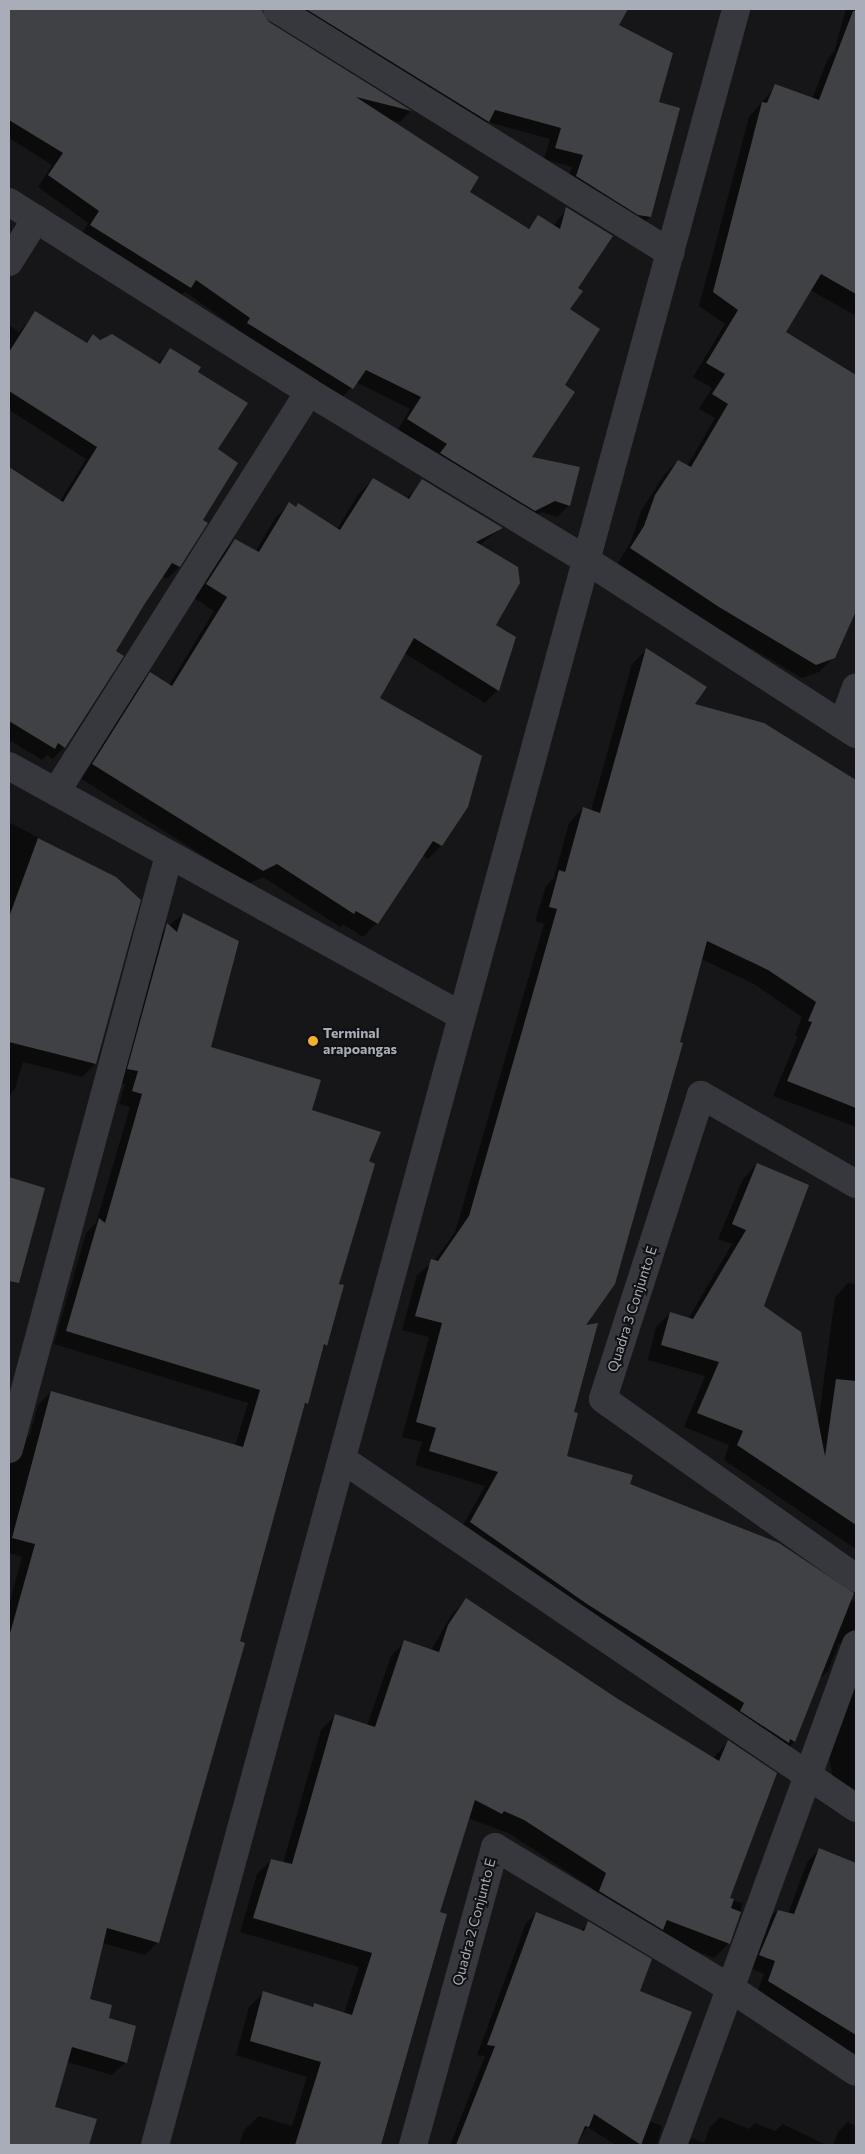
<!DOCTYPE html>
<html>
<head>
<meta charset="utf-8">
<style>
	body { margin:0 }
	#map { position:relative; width:865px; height:2154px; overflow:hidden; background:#161618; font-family:Commissioner,sans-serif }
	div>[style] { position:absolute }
	.shadow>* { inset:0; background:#0007 }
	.building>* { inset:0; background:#404145 }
	.minor>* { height:28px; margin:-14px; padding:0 14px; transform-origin:14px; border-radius:14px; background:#37383d }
	.dots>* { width:14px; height:14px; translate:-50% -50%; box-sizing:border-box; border:2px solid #111113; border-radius:50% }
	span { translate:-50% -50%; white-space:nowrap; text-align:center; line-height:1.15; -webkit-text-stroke:4px #111113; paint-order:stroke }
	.poi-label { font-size:14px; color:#a8adb8; font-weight:700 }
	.left { translate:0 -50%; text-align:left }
	.street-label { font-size:14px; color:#a8adb8 }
	.frame { position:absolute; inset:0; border:10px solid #a8adb8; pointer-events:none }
</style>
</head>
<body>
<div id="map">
	<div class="shadow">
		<i style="clip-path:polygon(9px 9px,260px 9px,268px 23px,410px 112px,400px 122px,390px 120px,468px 192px,527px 229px,539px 217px,553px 226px,567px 209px,576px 289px,568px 309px,563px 386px,530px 458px,569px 505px,557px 517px,542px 512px,523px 522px,397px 431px,410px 409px,356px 382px,341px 399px,236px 335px,239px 330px,185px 292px,178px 298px,80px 237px,88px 223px,38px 187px,52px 165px,9px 138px)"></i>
		<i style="clip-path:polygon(276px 9px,626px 9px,618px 26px,658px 103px,650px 217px,638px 228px,565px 188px,572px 167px,544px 159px,550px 139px,488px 122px,477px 133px)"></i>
		<i style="clip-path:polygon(846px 9px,856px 9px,856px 316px,810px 290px,785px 332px,856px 377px,856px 584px,844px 604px,833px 658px,819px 672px,802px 678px,705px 621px,618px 563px,631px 541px,641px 511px,664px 475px,678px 461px,687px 466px,715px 418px,699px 409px,712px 388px,693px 377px,725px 324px,699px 306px,749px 117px,776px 86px,812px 99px,828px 58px,834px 52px)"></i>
		<i style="clip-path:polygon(36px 312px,86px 343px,93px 336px,157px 364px,170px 350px,196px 372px,217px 450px,201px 520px,206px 523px,179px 567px,167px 579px,162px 576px,114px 652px,64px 747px,53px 759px,47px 755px,42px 760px,9px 740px,9px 468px,60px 501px,86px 459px,9px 410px,9px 325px,19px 332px)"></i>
		<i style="clip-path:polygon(373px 480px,406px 499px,423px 481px,501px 528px,480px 545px,494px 625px,498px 690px,485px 703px,404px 653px,378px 698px,467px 806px,441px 846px,428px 859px,422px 855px,377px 923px,363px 937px,343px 924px,340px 927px,263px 877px,248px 884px,80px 778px,137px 687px,150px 674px,169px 685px,214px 611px,194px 598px,222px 554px,235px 540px,255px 552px,276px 517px,289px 504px,295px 508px,299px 504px,337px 529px,359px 493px)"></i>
		<i style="clip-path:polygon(646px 650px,693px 705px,763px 725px,856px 781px,856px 1127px,773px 1096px,798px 1036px,795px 1035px,802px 1017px,754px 984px,701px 959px,583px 1327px,565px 1457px,629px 1485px,856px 1602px,856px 1655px,846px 1643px,839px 1644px,828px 1671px,817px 1682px,794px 1742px,780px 1756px,456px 1537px,485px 1486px,415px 1465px,422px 1442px,402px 1437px,429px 1337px,402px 1330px,417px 1275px,434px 1261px,455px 1232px,544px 924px,535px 921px,546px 886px,554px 878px,569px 823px,583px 808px,591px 811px,632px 664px)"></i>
		<i style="clip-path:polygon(9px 822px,115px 878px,139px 900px,95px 1064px,82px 1077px,23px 1062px,15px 1089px,9px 1096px)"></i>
		<i style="clip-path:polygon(183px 914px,209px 1048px,310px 1111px,367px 1162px,326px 1345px,321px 1350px,307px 1403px,302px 1408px,158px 1942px,145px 1955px,102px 1943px,88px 2000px,107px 2019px,126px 2062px,112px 2075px,67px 2062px,53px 2108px,95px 2120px,88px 2145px,9px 2145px,9px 1945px,22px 1949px,34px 1907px,9px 1900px,9px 1605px,22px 1557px,9px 1553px,9px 1464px,17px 1448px,30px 1434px,38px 1405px,51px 1392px,235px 1446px,248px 1403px,54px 1344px,86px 1233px,96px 1223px,130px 1107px,119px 1104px,125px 1084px,115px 1082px,154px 938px)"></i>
		<i style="clip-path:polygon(757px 1164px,762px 1306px,818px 1423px,835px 1297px,849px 1282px,856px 1285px,856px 1549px,724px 1460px,729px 1445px,684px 1427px,705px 1376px,648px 1360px,656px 1327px,670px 1313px,688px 1319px,732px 1244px,718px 1239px,743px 1179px)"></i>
		<i style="clip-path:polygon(9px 1179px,44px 1189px,22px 1266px,9px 1279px)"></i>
		<i style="clip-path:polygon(466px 1600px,617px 1700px,712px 1759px,728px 1742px,729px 1899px,743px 1903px,729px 1943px,714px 1958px,586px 1906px,592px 1888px,510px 1834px,468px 1818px,439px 1912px,445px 1915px,380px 2145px,239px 2145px,244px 2130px,259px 2116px,292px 2126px,307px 2077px,236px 2055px,249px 2007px,263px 1993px,311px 2008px,314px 2004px,344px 2013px,359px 1967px,240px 1932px,257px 1874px,271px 1860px,283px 1863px,321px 1730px,335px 1716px,367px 1726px,391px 1656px,405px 1642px,431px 1650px,452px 1614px)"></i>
		<i style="clip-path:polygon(856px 1661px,856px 1796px,834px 1786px,827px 1747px)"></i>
		<i style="clip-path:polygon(819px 1850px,856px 1864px,856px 2057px,757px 1993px,764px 1974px,748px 1967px,764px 1923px,776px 1911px,788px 1914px,807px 1862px)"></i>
		<i style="clip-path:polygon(536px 1913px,581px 1930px,588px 1923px,638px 1992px,649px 2121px,662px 2126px,657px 2145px,616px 2145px,587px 2127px,577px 2145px,450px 2145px,485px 2056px,477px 2055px,526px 1923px)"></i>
		<i style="clip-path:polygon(720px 2117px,749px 2129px,755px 2123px,775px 2131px,783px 2124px,826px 2145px,686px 2145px,693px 2138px,704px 2143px,710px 2127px)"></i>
		<i style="clip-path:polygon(848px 2122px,856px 2126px,856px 2145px,833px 2145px,838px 2132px)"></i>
	</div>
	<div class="building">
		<i style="clip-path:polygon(9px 9px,261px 9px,269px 22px,412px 111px,356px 97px,479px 177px,470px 192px,529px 229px,538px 215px,560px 229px,566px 207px,613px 236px,578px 288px,583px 291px,570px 309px,600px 329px,565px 385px,575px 392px,532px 457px,580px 467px,570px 506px,555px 501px,535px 511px,440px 453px,447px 444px,407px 419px,421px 397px,366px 370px,353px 389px,247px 323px,250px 318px,196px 280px,191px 288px,90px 225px,99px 211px,48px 175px,63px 153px,9px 120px)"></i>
		<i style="clip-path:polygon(306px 9px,628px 9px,619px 25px,673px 53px,659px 102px,680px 108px,651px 217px,638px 215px,576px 176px,583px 155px,555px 148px,561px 128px,495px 110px,489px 122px)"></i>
		<i style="clip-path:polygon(853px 11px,856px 11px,856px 294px,821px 274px,786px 332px,856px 375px,856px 611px,835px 658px,816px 665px,719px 607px,630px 548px,644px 526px,655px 495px,678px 460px,691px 467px,728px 404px,712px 394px,725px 374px,706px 363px,738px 310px,713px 292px,762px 102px,767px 103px,775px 84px,819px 100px)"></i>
		<i style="clip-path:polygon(35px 311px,87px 343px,93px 334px,100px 340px,112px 334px,160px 364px,170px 348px,201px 367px,198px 372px,248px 403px,218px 449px,238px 463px,203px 520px,208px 523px,180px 567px,172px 563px,144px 605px,116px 651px,124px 656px,65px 748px,58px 743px,55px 749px,9px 721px,9px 467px,63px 502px,97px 447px,9px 391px,9px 352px)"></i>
		<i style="clip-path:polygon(373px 478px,409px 499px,422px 479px,503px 528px,476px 542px,518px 567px,520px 583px,496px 625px,516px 637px,499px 691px,414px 638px,380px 698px,482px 756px,468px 807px,442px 846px,433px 841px,378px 924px,356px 911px,354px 914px,277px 864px,263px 871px,92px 764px,150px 672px,172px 686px,227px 597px,206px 584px,235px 539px,259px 552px,289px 502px,296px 507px,298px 503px,340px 530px)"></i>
		<i style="clip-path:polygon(646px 648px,707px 687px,695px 704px,764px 723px,856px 780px,856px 1108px,787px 1081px,812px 1022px,808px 1021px,816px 1002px,768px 970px,707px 941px,680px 1042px,683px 1043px,615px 1284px,586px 1325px,598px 1323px,574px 1412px,578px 1413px,567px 1456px,633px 1475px,630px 1484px,779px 1543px,854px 1593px,795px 1742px,790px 1739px,789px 1743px,740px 1711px,744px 1703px,587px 1604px,470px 1522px,498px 1472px,429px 1451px,436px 1428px,416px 1422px,442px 1323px,415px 1316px,431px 1259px,438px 1261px,469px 1216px,557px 909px,549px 907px,559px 870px,565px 872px,583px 807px,600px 813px)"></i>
		<i style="clip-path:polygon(38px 838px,116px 877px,141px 900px,96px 1064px,9px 1042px,9px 917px)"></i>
		<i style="clip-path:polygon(183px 913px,239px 941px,211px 1047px,321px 1080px,312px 1110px,381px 1132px,369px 1161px,375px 1164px,339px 1284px,344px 1285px,327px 1346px,324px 1344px,308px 1404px,305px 1403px,240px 1641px,245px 1643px,159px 1943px,107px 1928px,90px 1999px,112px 2005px,109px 2018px,136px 2026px,127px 2063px,72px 2047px,55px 2107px,97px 2119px,89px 2145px,9px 2145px,9px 1637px,35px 1544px,12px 1538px,51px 1391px,243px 1447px,260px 1390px,66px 1331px,99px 1218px,105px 1223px,142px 1094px,132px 1091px,138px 1071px,127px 1069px,167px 923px,177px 932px)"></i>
		<i style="clip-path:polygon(757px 1163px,809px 1185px,764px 1306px,801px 1332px,825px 1456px,836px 1379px,856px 1381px,856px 1525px,737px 1445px,743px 1431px,697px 1413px,719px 1362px,661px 1345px,670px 1312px,693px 1319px,746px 1230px,732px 1224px)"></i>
		<i style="clip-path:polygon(9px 1177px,45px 1188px,19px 1283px,9px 1281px)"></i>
		<i style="clip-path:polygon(466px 1598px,618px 1699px,719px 1761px,728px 1740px,777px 1773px,730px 1898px,734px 1899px,731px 1908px,741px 1912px,730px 1944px,667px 1920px,663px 1930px,599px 1891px,606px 1873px,524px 1820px,504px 1811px,502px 1814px,475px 1800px,440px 1912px,447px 1914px,381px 2145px,295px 2145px,321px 2062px,250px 2041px,263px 1991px,313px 2007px,314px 2003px,352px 2015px,372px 1953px,253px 1918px,271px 1859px,292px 1864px,335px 1714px,375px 1727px,404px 1640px,439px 1652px,448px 1625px)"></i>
		<i style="clip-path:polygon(819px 1848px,856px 1863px,856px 2035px,768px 1981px,775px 1961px,759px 1955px,778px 1910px,794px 1914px)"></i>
		<i style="clip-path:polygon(536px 1912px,584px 1931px,588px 1921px,652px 1959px,640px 1991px,692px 2012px,641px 2145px,594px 2114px,589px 2127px,585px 2126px,577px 2145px,456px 2145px,495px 2046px,487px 2045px)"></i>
	</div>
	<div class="minor">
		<i style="left:277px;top:9px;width:463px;rotate:31.8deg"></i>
		<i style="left:9px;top:202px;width:355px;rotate:32.3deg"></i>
		<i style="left:309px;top:392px;width:324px;rotate:31.2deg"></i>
		<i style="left:586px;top:560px;width:321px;rotate:32.8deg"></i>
		<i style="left:9px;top:262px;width:51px;rotate:-57.9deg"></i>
		<i style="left:842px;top:725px;width:40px;rotate:-69.8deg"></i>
		<i style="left:9px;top:766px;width:517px;rotate:28.89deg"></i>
		<i style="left:56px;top:792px;width:473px;rotate:-57.7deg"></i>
		<i style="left:856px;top:1184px;width:179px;rotate:-150.1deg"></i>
		<i style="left:701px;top:1095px;width:319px;rotate:107.9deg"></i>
		<i style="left:603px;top:1399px;width:310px;rotate:35.3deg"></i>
		<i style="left:9px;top:1449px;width:615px;rotate:-74.92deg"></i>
		<i style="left:342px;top:1459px;width:621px;rotate:34.18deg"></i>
		<i style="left:155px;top:2145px;width:2214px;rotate:-74.78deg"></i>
		<i style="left:413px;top:2145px;width:309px;rotate:-74.6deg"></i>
		<i style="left:495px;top:1847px;width:274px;rotate:31deg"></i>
		<i style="left:730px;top:1988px;width:151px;rotate:33.7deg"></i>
		<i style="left:673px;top:2145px;width:533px;rotate:-69.93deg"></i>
	</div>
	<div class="dots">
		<i style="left:313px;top:1041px;background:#f2b134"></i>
	</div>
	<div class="poi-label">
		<span class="left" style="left:323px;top:1041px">Terminal<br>arapoangas</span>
	</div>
	<div class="street-label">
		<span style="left:632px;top:1309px;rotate:-72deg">Quadra 3 Conjunto E</span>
		<span style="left:474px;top:1922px;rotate:-75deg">Quadra 2 Conjunto E</span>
	</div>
	<div class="frame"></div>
</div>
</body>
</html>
